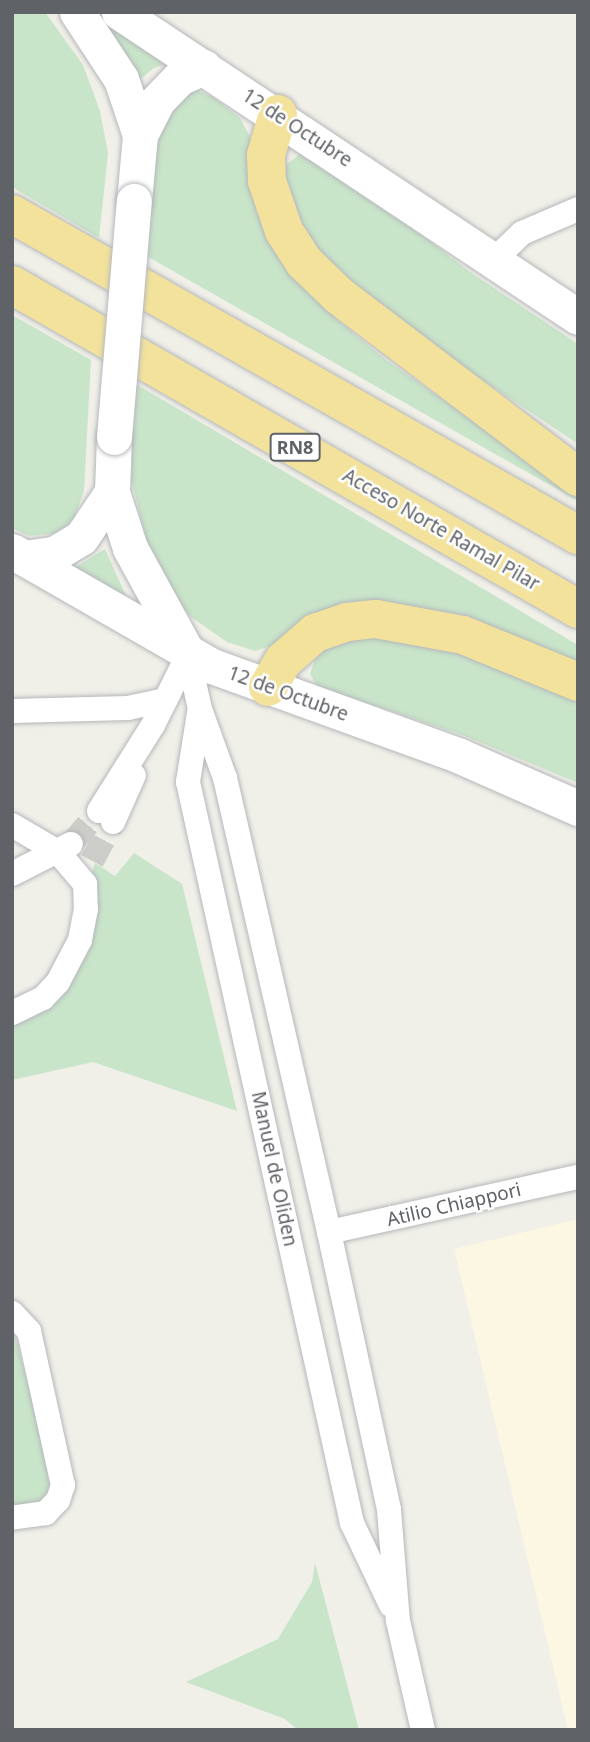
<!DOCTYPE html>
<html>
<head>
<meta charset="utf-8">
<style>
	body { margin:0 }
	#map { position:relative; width:590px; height:1742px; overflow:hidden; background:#f0efe8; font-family:"Noto Sans",sans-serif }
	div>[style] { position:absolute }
	.commercial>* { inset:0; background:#fbf7e2 }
	.green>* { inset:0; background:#c8e4c9 }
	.street-tunnel>* { height:24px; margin-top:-12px; transform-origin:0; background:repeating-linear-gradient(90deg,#ccccc8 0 24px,transparent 0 36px) }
	.roads { filter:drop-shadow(0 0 2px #b5b7bb) drop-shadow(0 0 2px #b5b7bb) }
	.street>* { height:24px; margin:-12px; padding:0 12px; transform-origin:12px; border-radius:12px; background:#fff }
	.secondary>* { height:35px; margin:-17.5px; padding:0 17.5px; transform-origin:17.5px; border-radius:17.5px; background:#fff }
	.highway>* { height:38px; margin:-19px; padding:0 19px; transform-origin:19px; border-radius:19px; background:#f3e29c }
	.bridges { filter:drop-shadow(0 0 2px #b6b9be) drop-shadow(0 0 2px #b6b9be) }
	.secondary-bridge>* { height:35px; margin:-17.5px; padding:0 17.5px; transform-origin:17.5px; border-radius:17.5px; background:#fff }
	span { translate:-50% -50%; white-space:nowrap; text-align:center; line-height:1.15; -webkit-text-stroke:5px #fff; paint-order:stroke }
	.shield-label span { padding:2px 5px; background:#fff; border:2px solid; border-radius:5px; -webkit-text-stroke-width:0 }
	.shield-label { font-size:18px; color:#5f6267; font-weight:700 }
	.street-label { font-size:19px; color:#5f6267 }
	.frame { position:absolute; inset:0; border:14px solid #5f6267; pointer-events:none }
</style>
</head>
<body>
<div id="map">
	<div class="commercial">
		<i style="clip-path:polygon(578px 1219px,578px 1730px,568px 1730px,454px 1249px)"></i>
	</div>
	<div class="green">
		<i style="clip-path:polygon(12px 12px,45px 12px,83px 65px,100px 111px,108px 153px,99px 238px,12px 187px)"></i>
		<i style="clip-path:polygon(96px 15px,172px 62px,154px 68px,133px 85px)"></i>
		<i style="clip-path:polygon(189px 87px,213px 97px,240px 118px,253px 143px,256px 212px,337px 320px,385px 359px,578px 495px,578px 501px,143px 254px,155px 134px,169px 98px)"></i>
		<i style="clip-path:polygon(301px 153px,350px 180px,470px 272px,578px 344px,578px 444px,396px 322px,329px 269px,289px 212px,285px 166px)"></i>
		<i style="clip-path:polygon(12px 315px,91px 360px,84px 491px,74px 519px,57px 533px,29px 536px,12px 528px)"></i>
		<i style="clip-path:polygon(134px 383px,578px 645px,578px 664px,462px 623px,282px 642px,255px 651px,227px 642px,191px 617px,157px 580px,131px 479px)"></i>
		<i style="clip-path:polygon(105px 549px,131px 607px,66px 573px)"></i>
		<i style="clip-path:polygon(346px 635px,443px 644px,578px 694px,578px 783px,465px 736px,317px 686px,310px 674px,314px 662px,322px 650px)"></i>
		<i style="clip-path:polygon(134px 853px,182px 884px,237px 1111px,93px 1062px,12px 1080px,12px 1025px,47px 1007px,95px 863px,115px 876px)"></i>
		<i style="clip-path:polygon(12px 1324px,53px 1480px,42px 1503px,12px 1507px)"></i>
		<i style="clip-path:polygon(315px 1563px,359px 1730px,298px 1730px,285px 1719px,186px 1682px,278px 1639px,312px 1582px)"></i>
	</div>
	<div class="street-tunnel">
		<i style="left:72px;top:843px;width:42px;rotate:-49.8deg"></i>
		<i style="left:92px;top:861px;width:44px;rotate:-61.7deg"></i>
	</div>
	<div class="roads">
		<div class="street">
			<i style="left:495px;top:259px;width:37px;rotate:-44deg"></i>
			<i style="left:522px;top:233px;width:61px;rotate:-23.2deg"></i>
			<i style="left:188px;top:655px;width:55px;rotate:77.5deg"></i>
			<i style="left:200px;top:709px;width:73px;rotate:70.1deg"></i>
			<i style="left:225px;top:778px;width:466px;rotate:77.1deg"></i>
			<i style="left:329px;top:1232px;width:284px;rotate:77.8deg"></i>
			<i style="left:389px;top:1510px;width:111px;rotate:85.4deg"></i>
			<i style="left:398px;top:1621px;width:112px;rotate:77.1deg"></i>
			<i style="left:12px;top:711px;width:116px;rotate:-1.5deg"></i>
			<i style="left:128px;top:708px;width:38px;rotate:-12deg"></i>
			<i style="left:199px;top:713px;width:70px;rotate:99.1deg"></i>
			<i style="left:188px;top:782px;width:759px;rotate:77.52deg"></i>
			<i style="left:352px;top:1523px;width:91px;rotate:64.6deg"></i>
			<i style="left:99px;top:811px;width:102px;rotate:-57.9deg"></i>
			<i style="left:153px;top:725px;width:78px;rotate:-63.4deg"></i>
			<i style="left:113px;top:822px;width:51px;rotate:-65.9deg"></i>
			<i style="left:12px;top:825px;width:53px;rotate:30.4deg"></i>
			<i style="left:58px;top:852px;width:42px;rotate:49.8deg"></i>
			<i style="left:85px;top:884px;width:25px;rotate:88deg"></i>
			<i style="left:86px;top:909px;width:32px;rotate:101deg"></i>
			<i style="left:80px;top:940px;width:47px;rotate:117.6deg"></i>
			<i style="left:58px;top:982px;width:22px;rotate:133deg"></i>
			<i style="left:43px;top:998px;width:34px;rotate:154deg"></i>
			<i style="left:12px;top:874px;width:66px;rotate:-27deg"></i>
			<i style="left:329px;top:1232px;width:255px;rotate:-12.5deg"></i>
			<i style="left:12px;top:1313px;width:25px;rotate:47deg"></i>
			<i style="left:29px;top:1331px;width:158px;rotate:77.6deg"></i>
			<i style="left:63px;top:1485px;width:16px;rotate:108deg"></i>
			<i style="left:58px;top:1500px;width:18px;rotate:133deg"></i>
			<i style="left:46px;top:1513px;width:34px;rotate:172deg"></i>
		</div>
		<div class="secondary">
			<i style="left:77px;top:12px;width:80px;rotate:56.7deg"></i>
			<i style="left:121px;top:79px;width:59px;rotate:71.3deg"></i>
			<i style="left:119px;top:12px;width:551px;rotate:33.6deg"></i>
			<i style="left:134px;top:201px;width:66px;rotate:-84.8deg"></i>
			<i style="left:140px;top:135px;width:38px;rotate:-63deg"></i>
			<i style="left:157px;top:101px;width:32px;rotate:-46deg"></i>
			<i style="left:179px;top:78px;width:27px;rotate:-24deg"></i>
			<i style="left:114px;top:437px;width:55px;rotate:92.1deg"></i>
			<i style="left:112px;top:492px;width:59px;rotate:72.2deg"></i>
			<i style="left:130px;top:548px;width:121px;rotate:61.3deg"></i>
			<i style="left:12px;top:551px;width:231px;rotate:29.9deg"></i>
			<i style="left:212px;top:666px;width:264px;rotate:19.9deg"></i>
			<i style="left:460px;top:756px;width:129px;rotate:23.8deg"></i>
			<i style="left:24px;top:558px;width:30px;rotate:-8deg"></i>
			<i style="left:54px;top:554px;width:31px;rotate:-31deg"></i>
			<i style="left:81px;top:538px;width:55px;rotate:-56deg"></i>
		</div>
		<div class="highway">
			<i style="left:278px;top:114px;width:43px;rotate:106.3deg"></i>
			<i style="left:266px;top:155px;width:26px;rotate:88deg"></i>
			<i style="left:267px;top:181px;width:53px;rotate:71.2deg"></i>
			<i style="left:284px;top:231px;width:37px;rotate:57deg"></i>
			<i style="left:304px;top:262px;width:47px;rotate:44.1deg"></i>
			<i style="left:338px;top:295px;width:301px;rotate:37.2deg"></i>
			<i style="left:12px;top:214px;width:651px;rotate:29.56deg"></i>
			<i style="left:12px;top:285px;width:652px;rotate:29.79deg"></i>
			<i style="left:268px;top:687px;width:30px;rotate:-60deg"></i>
			<i style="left:283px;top:661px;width:43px;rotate:-41.2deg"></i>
			<i style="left:315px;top:633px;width:34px;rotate:-19deg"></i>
			<i style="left:347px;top:622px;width:29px;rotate:-6deg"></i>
			<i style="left:376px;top:619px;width:88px;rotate:10.4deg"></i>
			<i style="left:463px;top:635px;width:124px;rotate:22.2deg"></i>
		</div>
	</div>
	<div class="bridges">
		<div class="secondary-bridge">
			<i style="left:114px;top:437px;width:237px;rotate:-85.2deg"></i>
		</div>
	</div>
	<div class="shield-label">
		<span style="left:295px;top:447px">RN8</span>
	</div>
	<div class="street-label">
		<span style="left:297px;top:128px;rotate:33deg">12 de Octubre</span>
		<span style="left:441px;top:530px;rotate:30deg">Acceso Norte Ramal Pilar</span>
		<span style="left:288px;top:694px;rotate:20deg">12 de Octubre</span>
		<span style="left:274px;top:1169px;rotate:78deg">Manuel de Oliden</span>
		<span style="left:454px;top:1205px;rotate:-13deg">Atilio Chiappori</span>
	</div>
	<div class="frame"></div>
</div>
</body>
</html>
